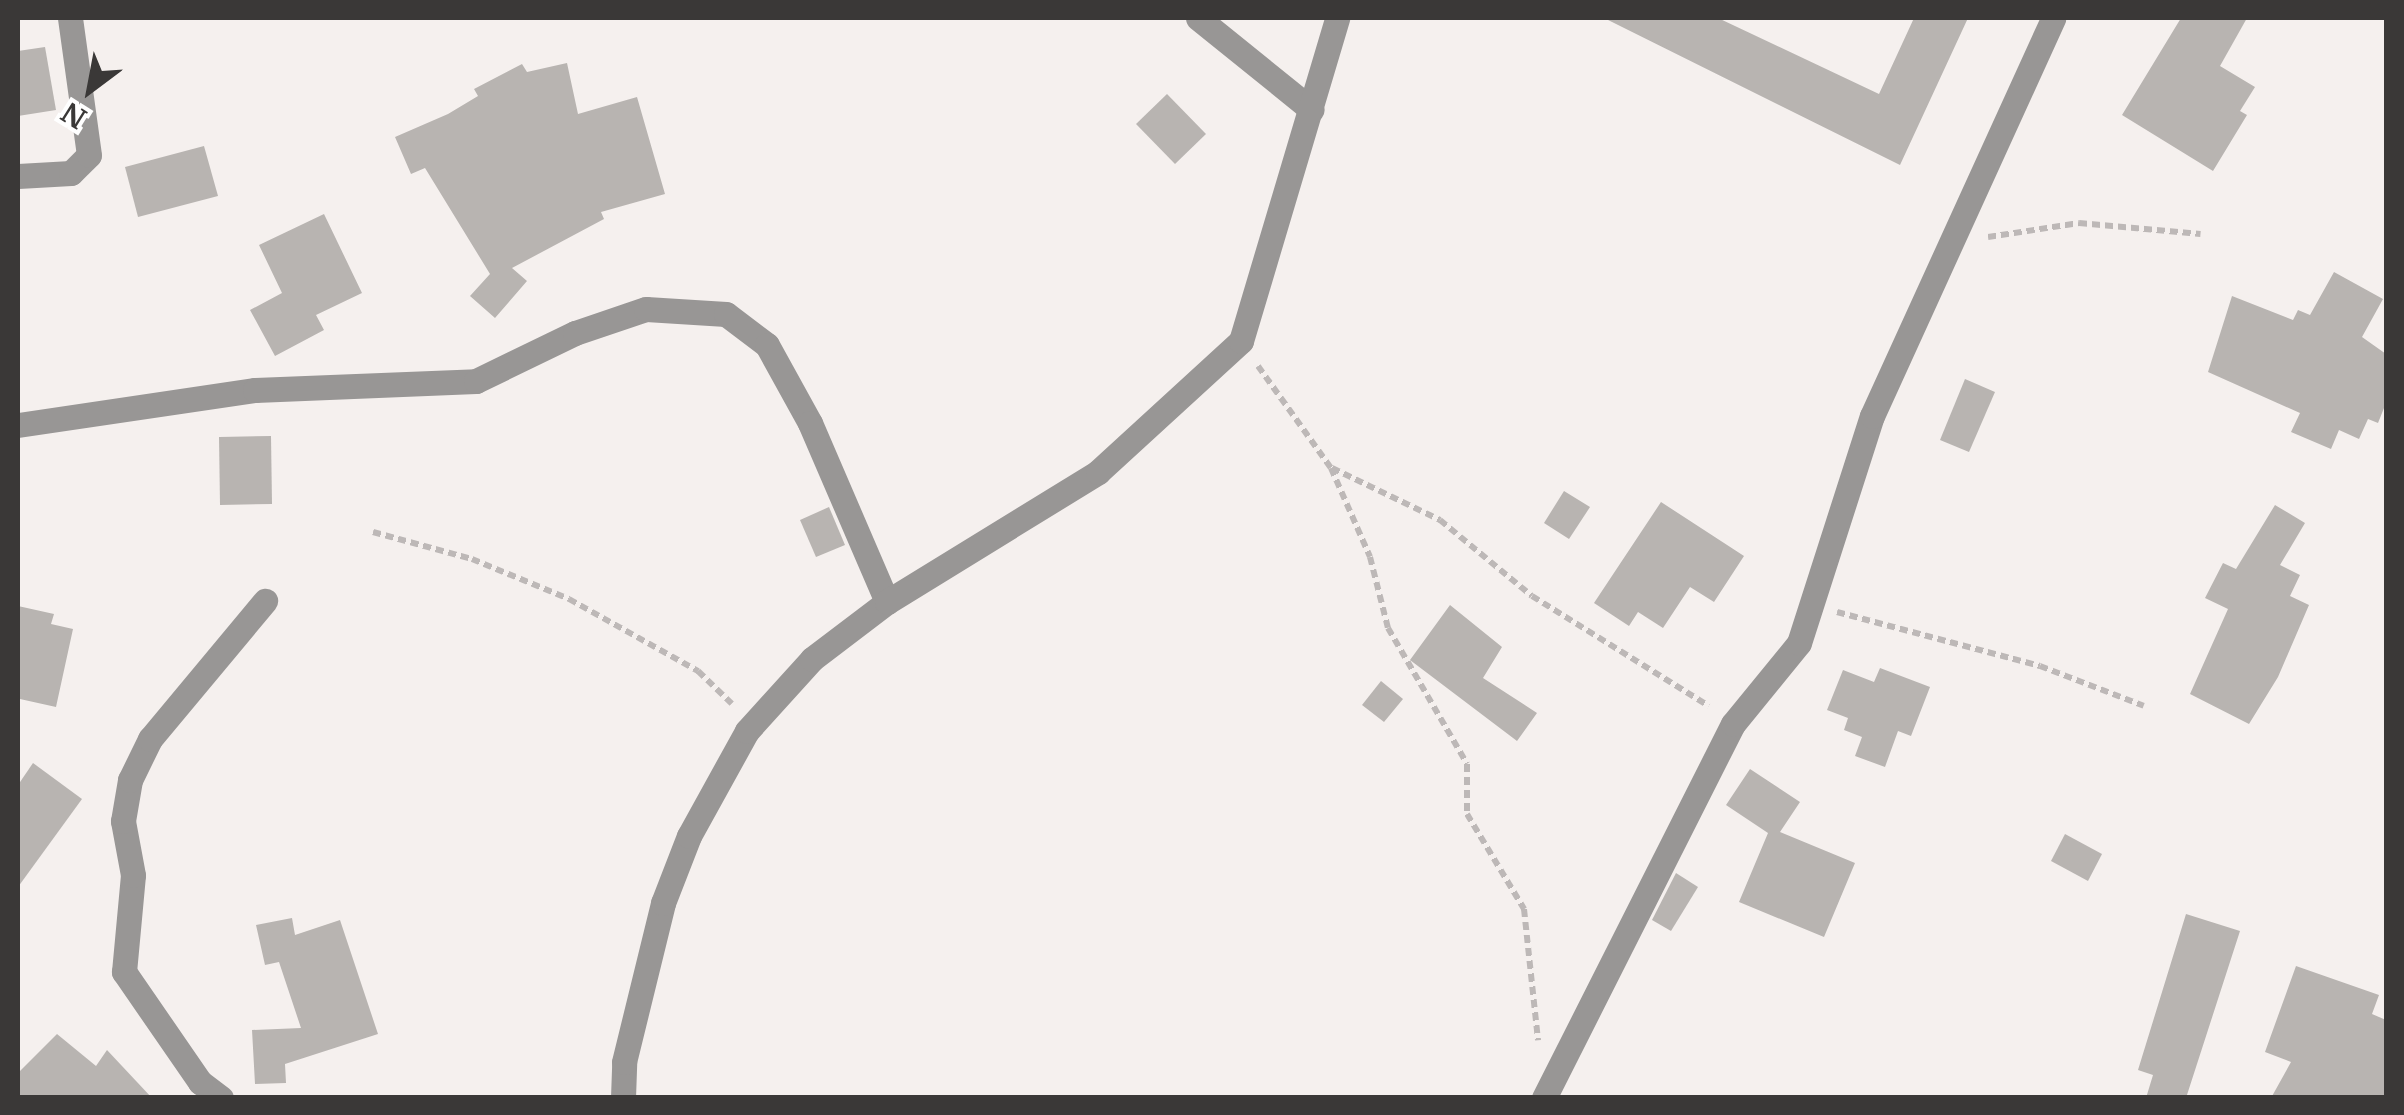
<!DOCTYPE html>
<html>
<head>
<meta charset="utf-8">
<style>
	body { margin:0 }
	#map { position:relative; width:2404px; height:1115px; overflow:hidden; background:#f5f0ee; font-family:Merriweather,serif }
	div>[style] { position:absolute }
	.building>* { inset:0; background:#b8b4b1 }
	.path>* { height:6px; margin-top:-3px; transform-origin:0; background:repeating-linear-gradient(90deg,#bdb8b7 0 8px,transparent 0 13px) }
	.minor>* { height:25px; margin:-12.5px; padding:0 12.5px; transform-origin:12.5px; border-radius:12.5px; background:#989695 }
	span { translate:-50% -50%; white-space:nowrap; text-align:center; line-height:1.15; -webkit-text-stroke:10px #fff; paint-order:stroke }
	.frame { position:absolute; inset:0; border:20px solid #3a3837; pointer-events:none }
	.north { position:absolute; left:40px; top:40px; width:100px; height:100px; -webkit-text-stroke:8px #fff; paint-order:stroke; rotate:212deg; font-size:28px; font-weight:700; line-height:40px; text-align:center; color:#3a3837 }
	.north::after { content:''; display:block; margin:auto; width:35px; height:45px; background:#3a3837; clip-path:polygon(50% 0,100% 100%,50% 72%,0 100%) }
</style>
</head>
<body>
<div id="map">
	<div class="building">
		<i style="clip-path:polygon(1604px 18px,1718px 18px,1879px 94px,1914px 18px,1968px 18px,1900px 165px)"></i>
		<i style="clip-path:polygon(2181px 18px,2247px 18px,2220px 66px,2255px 87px,2240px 111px,2247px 115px,2213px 171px,2122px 115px)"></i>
		<i style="clip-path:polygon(45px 47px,56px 110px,18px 116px,18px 51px)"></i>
		<i style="clip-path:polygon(567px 63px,578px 114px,637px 97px,665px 194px,601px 212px,604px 219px,512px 268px,527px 281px,495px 318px,470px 296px,490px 274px,425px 168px,411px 174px,395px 137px,448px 114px,478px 96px,474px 89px,522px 64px,527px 72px)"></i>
		<i style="clip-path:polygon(1167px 94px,1206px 134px,1175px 164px,1136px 124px)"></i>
		<i style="clip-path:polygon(204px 146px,218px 196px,138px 217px,125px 167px)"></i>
		<i style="clip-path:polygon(324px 214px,362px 293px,316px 315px,324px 330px,275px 356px,250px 310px,282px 293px,259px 245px)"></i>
		<i style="clip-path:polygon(2334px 272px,2383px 299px,2362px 337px,2386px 354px,2386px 403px,2378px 423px,2368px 419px,2359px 439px,2339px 430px,2331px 449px,2291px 432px,2300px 413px,2208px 372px,2232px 296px,2293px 320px,2298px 310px,2310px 315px)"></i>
		<i style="clip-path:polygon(1965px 379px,1995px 392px,1969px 452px,1940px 440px)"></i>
		<i style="clip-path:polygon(271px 436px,272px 504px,220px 505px,219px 437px)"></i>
		<i style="clip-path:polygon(1564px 491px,1590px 507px,1569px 539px,1544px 523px)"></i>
		<i style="clip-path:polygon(1661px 502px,1744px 556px,1714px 602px,1690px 587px,1663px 628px,1638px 612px,1629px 626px,1594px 603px)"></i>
		<i style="clip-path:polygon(2275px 505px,2305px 523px,2280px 565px,2300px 575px,2290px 596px,2309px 605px,2278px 677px,2249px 724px,2190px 694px,2228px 609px,2205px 598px,2223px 563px,2236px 569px)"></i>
		<i style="clip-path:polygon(829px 507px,845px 545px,816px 557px,800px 520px)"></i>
		<i style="clip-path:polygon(1450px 605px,1502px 647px,1483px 678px,1537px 713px,1517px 741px,1410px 660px)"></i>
		<i style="clip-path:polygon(18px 606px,54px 614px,51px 624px,73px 629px,56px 707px,20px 699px)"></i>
		<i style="clip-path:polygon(1880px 668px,1930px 687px,1911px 736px,1898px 731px,1885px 767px,1855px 756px,1862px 737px,1844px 730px,1848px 718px,1827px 710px,1843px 670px,1874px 682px)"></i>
		<i style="clip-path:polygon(1381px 681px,1403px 699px,1384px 722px,1362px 705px)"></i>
		<i style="clip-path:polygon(33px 763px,82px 799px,18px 887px,18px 785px)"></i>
		<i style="clip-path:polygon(1750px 769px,1800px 802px,1780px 832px,1855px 863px,1824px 937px,1739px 902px,1768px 833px,1726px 805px)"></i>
		<i style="clip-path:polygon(2065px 834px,2102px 854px,2088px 881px,2051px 861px)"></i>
		<i style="clip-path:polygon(1676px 873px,1698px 887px,1671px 931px,1652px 920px)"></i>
		<i style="clip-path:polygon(2186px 914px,2240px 931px,2186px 1098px,2146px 1098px,2153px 1075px,2138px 1070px)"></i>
		<i style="clip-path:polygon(292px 918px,295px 935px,340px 920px,378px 1034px,285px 1064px,286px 1083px,255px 1084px,252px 1030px,301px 1028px,279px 962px,265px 965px,256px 925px)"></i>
		<i style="clip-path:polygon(2296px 966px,2379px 995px,2372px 1014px,2386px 1020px,2386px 1098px,2271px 1098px,2291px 1062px,2265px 1052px)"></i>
		<i style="clip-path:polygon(57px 1034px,96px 1066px,107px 1050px,152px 1098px,18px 1098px,18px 1073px)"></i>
	</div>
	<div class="path">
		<i style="left:1988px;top:237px;width:92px;rotate:-8.7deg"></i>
		<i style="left:2079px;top:223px;width:122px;rotate:5.2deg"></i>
		<i style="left:1258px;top:366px;width:125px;rotate:54.4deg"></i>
		<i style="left:1331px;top:468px;width:97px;rotate:66.3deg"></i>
		<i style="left:1370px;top:557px;width:73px;rotate:75.8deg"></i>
		<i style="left:1388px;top:628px;width:157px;rotate:59.8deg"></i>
		<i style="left:1467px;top:764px;width:50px;rotate:90deg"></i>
		<i style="left:1467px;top:814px;width:111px;rotate:59deg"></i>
		<i style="left:1524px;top:909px;width:132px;rotate:83.9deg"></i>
		<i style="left:1332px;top:468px;width:120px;rotate:25.7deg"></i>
		<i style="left:1440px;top:520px;width:119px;rotate:39.6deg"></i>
		<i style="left:1532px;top:596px;width:208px;rotate:31.9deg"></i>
		<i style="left:373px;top:532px;width:103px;rotate:15.3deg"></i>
		<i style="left:472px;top:559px;width:105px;rotate:22.4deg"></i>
		<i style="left:569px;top:599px;width:148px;rotate:29.2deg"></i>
		<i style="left:698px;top:671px;width:47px;rotate:44.1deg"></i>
		<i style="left:1837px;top:612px;width:210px;rotate:14.9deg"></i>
		<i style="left:2040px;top:666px;width:111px;rotate:21deg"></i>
	</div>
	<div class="minor">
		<i style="left:1198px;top:18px;width:146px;rotate:38.9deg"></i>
		<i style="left:18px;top:176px;width:53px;rotate:-3.2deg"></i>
		<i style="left:71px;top:173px;width:25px;rotate:-45deg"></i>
		<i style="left:89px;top:155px;width:138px;rotate:-97.9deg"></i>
		<i style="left:18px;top:425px;width:240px;rotate:-8.4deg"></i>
		<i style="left:255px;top:390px;width:221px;rotate:-2.3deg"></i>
		<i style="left:476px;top:381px;width:110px;rotate:-25.9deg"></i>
		<i style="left:575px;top:333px;width:75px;rotate:-18.7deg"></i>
		<i style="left:646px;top:309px;width:80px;rotate:3.6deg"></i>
		<i style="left:726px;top:314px;width:51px;rotate:37.1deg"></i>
		<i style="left:767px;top:345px;width:89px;rotate:61.1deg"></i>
		<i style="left:810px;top:423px;width:195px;rotate:66.7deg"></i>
		<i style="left:221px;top:1098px;width:26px;rotate:-143deg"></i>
		<i style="left:200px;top:1082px;width:134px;rotate:-124.6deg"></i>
		<i style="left:124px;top:972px;width:97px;rotate:-84.7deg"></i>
		<i style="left:133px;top:875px;width:55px;rotate:-100.5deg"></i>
		<i style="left:123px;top:821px;width:42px;rotate:-80.3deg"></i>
		<i style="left:130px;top:780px;width:46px;rotate:-64deg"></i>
		<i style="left:150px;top:739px;width:180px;rotate:-50.2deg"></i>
		<i style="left:623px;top:1098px;width:36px;rotate:-88deg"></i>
		<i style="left:624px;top:1062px;width:164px;rotate:-76.2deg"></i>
		<i style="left:663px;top:903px;width:72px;rotate:-68.8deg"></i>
		<i style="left:689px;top:836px;width:120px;rotate:-61.1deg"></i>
		<i style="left:747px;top:731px;width:97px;rotate:-47.9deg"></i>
		<i style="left:812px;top:659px;width:94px;rotate:-37.2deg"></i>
		<i style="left:887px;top:602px;width:248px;rotate:-31.6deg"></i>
		<i style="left:1098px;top:472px;width:194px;rotate:-42.5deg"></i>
		<i style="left:1241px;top:341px;width:337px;rotate:-73.4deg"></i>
		<i style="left:1544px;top:1098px;width:419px;rotate:-63.2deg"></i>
		<i style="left:1733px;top:724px;width:104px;rotate:-50.8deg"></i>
		<i style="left:1799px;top:643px;width:238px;rotate:-72.2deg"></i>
		<i style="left:1872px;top:416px;width:437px;rotate:-65.5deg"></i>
	</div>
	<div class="frame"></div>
	<div class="north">N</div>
</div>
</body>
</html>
